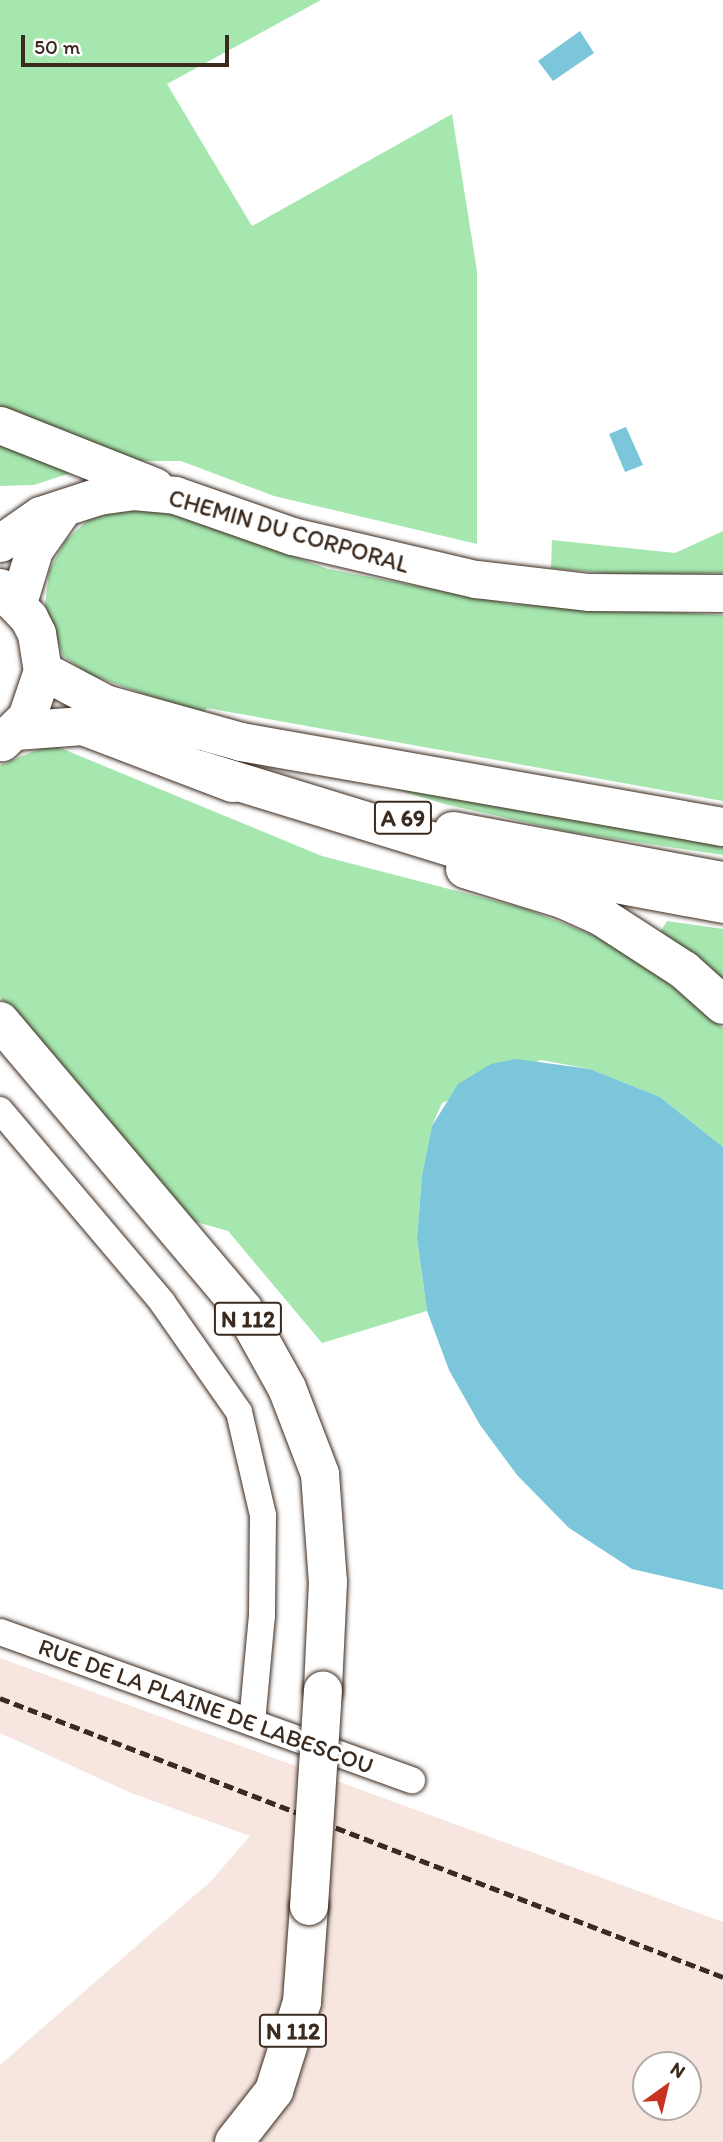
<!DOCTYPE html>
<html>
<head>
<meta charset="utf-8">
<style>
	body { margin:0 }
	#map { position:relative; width:723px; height:2142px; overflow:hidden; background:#fff; font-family:Itim,sans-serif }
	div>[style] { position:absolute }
	.built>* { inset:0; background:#f6e6df }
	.green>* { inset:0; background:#a6e7b0 }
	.water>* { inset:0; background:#7bc6db }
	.roads { filter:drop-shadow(0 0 2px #3b2a1e) drop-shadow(0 0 2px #3b2a1e) }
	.street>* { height:26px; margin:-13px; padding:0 13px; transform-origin:13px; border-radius:13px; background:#fff }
	.secondary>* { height:37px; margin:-18.5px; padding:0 18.5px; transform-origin:18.5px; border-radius:18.5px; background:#fff }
	.primary>* { height:38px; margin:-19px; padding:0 19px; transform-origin:19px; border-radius:19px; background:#fff }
	.highway>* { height:38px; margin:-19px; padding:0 19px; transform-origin:19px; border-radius:19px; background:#fff }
	.rail>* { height:5px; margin-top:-2.5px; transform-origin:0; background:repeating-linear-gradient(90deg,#3b2a1e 0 10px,transparent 0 15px) }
	.bridges { filter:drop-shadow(0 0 2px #3b2a1e) drop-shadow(0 0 2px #3b2a1e) }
	.primary-bridge>* { height:38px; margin:-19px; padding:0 19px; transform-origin:19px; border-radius:19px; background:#fff }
	span { translate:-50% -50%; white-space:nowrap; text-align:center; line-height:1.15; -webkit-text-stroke:6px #fff; paint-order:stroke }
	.shield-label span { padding:2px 5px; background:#fff; border:2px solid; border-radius:5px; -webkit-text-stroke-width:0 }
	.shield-label { font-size:23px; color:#3b2a1e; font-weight:700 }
	.street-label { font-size:24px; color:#3b2a1e }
	.north { position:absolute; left:632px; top:2051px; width:70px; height:70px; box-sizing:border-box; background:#fff; border:2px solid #b1aaa5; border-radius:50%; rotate:34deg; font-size:19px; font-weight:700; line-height:28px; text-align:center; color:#3b2a1e }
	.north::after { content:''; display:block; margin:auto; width:24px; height:32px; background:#c8321e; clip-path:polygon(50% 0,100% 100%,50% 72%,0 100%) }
	.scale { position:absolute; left:21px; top:35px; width:208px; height:32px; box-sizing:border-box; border:4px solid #3b2a1e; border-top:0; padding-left:9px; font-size:21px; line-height:24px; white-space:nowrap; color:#3b2a1e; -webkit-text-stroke:5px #fff; paint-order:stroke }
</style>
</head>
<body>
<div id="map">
	<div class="built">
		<i style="clip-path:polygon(evenodd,0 1658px,723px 1922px,723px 2142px,0 2142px,0 2065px,211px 1881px,250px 1836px,131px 1793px,0 1733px,0 1658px,646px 2065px,688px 2065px,688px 2107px,646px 2107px,646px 2065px)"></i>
	</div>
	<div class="green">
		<i style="clip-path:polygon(0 0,321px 0,167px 84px,252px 226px,452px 114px,477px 271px,477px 544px,274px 496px,181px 461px,107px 461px,34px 485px,0 486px)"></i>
		<i style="clip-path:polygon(152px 509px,184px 516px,328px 569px,511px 604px,723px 615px,723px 801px,207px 708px,202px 714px,90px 675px,63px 656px,45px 605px,49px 571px,65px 541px,88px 520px,121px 511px)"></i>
		<i style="clip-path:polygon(723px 531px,723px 573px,627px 575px,551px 568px,552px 540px,675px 553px)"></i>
		<i style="clip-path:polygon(58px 747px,322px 856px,526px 909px,624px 947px,723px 1028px,723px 1147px,660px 1097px,590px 1069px,541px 1060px,442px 1103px,432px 1126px,422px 1175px,417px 1238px,427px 1311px,322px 1343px,228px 1231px,186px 1219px,0 997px,0 765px,42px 748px)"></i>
		<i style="clip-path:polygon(351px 776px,723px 841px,723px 855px,569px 832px,448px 805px)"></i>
		<i style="clip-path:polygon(667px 921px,723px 929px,723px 983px,659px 934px)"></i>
	</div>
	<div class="water">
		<i style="clip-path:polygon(580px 31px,594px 53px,553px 81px,538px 61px)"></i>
		<i style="clip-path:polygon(626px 427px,643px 465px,625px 472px,609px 434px)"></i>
		<i style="clip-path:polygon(516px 1059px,590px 1069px,660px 1097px,723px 1147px,723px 1590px,632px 1569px,569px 1528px,517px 1475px,480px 1425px,449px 1370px,427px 1311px,417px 1238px,422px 1175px,432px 1126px,458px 1084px,491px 1064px)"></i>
	</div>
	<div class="roads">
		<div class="street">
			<i style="left:0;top:1110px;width:251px;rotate:49.8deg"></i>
			<i style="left:162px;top:1302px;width:134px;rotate:55deg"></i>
			<i style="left:239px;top:1412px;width:106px;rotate:76.9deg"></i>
			<i style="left:263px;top:1515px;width:100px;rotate:90.6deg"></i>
			<i style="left:262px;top:1615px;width:108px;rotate:95.3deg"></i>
			<i style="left:0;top:1632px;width:438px;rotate:19.8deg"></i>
		</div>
		<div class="secondary">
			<i style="left:0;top:425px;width:166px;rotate:21.6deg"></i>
			<i style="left:0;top:543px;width:49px;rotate:-35deg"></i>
			<i style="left:40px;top:515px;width:61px;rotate:-18.1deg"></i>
			<i style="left:98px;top:496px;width:35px;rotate:-8deg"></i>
			<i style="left:133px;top:491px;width:42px;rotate:5.4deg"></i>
			<i style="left:175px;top:495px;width:124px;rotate:19.3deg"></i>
			<i style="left:292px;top:536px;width:189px;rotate:13.2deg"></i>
			<i style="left:476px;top:579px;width:114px;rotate:6.6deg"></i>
			<i style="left:589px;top:592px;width:134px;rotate:0.4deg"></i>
			<i style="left:18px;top:603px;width:55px;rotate:-73.2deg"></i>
			<i style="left:34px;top:550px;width:52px;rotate:-55.1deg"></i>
		</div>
		<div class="primary">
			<i style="left:0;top:588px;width:42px;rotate:46deg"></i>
			<i style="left:29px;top:618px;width:18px;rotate:63deg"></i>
			<i style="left:37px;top:634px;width:37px;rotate:81deg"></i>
			<i style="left:43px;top:671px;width:50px;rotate:108.8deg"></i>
			<i style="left:27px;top:718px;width:35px;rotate:136deg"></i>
			<i style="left:43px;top:671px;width:98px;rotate:27.9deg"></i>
			<i style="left:16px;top:731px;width:67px;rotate:-4.3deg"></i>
			<i style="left:83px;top:726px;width:160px;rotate:20.9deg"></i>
			<i style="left:453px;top:831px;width:275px;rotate:10.5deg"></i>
			<i style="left:465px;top:869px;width:102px;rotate:17.2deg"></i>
			<i style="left:562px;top:899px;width:44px;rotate:24.2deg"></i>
			<i style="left:602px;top:917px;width:98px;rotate:32.9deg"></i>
			<i style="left:684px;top:970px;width:52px;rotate:41.9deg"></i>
			<i style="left:0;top:1021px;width:377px;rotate:49.8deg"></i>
			<i style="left:243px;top:1309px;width:90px;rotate:60.9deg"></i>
			<i style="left:287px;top:1388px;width:92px;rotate:69deg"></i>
			<i style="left:320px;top:1474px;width:108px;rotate:85.8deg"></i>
			<i style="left:328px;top:1582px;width:108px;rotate:92.7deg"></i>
			<i style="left:234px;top:2142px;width:65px;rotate:-51.9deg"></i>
			<i style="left:274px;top:2091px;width:93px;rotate:-72.5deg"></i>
			<i style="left:302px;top:2002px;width:96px;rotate:-85.8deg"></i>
		</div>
		<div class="highway">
			<i style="left:98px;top:702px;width:148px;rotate:15.6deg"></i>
			<i style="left:241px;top:742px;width:489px;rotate:10deg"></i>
			<i style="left:200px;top:770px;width:313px;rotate:17.1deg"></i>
			<i style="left:499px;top:862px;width:228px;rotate:10.6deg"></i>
		</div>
	</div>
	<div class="rail">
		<i style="left:0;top:1698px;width:775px;rotate:21.1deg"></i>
	</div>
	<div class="bridges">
		<div class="primary-bridge">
			<i style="left:309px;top:1906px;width:216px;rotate:-86.3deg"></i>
		</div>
	</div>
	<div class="shield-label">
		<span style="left:403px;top:818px">A 69</span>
		<span style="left:248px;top:1319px">N 112</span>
		<span style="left:293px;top:2031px">N 112</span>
	</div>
	<div class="street-label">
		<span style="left:289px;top:531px;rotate:16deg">CHEMIN DU CORPORAL</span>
		<span style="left:206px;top:1706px;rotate:20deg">RUE DE LA PLAINE DE LABESCOU</span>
	</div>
	<div class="north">N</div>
	<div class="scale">50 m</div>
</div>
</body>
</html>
